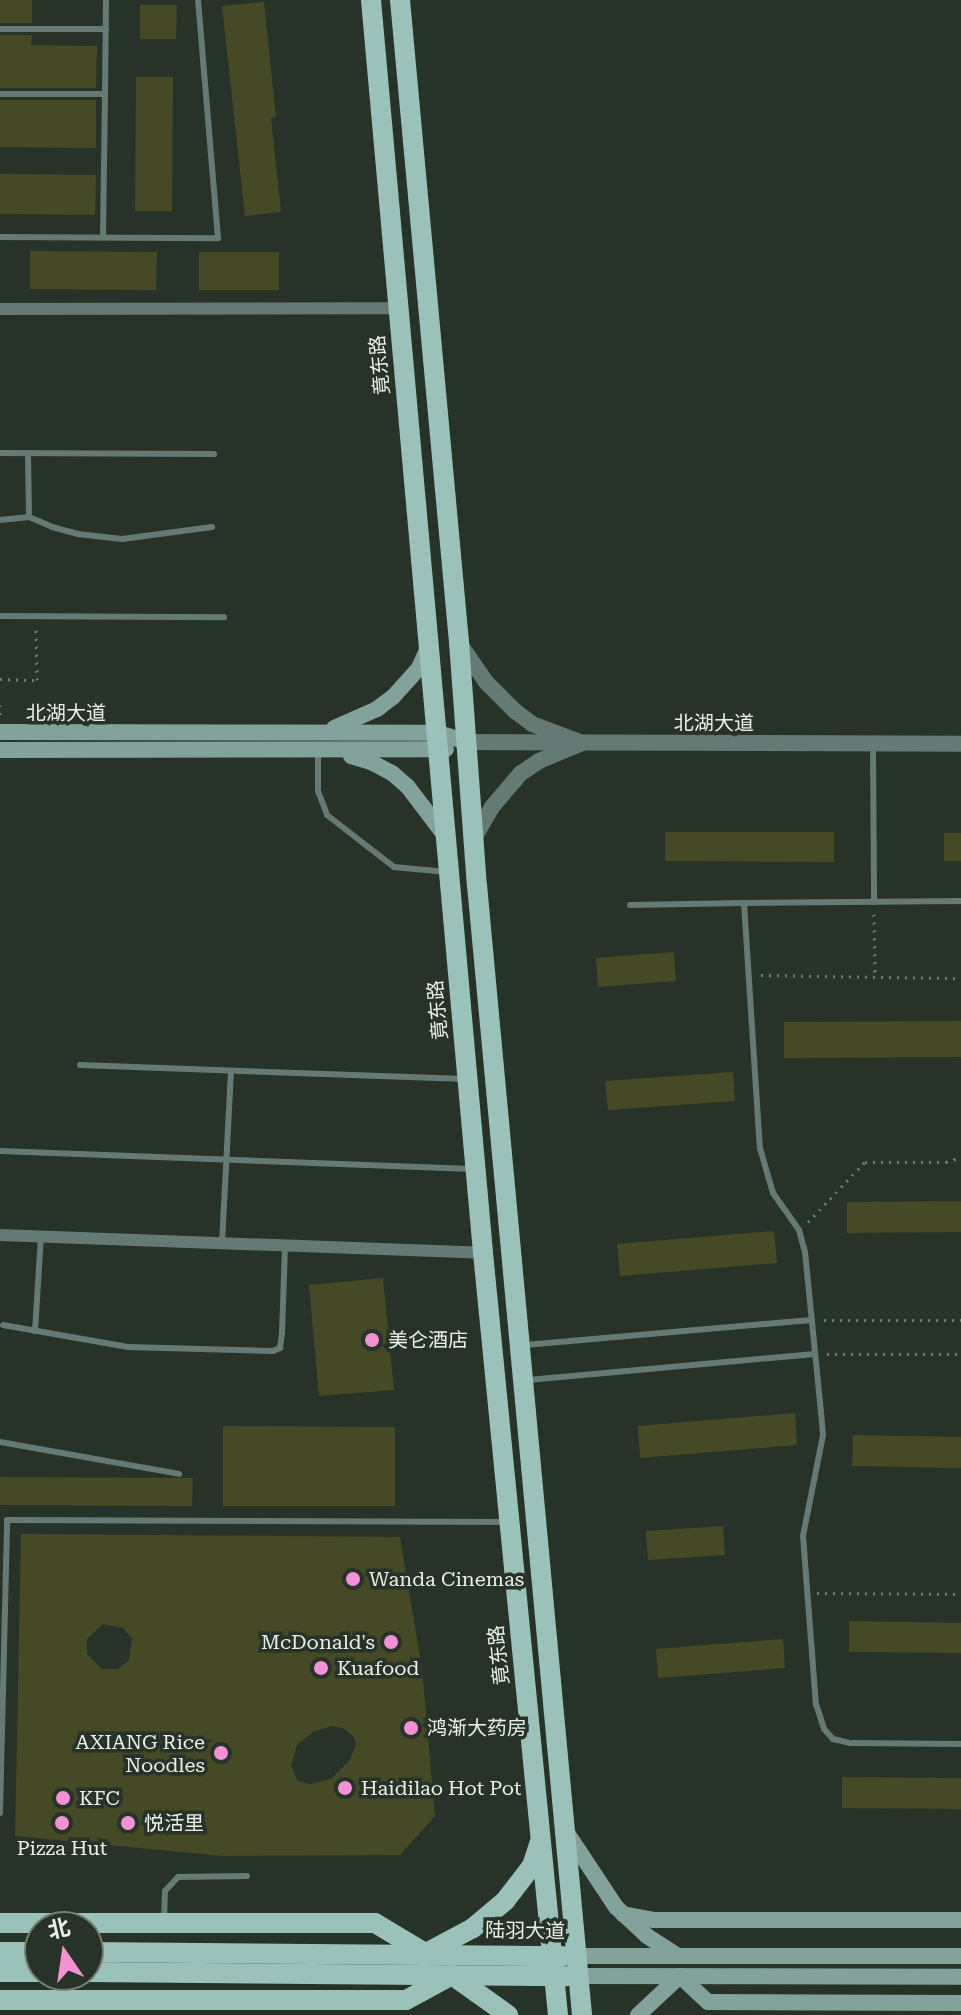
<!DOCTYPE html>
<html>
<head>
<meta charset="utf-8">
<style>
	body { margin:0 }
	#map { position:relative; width:961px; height:2015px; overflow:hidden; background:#273328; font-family:"Roboto Serif","Noto Sans SC",serif }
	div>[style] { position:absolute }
	.building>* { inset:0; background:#454926 }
	.path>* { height:3px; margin-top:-1.5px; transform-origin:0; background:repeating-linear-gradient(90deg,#707a70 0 2px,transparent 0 8px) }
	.service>* { height:6px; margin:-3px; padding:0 3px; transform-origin:3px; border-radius:3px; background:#657975 }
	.minor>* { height:12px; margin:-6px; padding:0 6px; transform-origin:6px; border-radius:6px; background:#657975 }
	.tertiary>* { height:16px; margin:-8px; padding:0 8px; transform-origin:8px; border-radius:8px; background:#657975 }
	.secondary>* { height:16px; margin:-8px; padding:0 8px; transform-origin:8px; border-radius:8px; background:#83a29c }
	.primary>* { height:20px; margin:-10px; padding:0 10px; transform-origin:10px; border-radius:10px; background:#9ac2ba }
	.dots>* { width:22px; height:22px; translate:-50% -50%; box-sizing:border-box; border:4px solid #273328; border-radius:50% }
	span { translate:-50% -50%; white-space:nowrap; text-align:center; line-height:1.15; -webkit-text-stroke:7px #273328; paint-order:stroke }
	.street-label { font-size:20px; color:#e8f0e8 }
	.poi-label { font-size:20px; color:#e8f0e8 }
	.left { translate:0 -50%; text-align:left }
	.right { translate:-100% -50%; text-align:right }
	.north { position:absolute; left:24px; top:1911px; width:80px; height:80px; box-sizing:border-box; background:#273328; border:2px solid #747f75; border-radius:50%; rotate:347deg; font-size:22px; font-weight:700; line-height:32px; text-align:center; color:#e8f0e8 }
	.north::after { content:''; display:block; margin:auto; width:28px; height:36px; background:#f491d4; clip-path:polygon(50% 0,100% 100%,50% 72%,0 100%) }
</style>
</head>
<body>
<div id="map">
	<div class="building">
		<i style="clip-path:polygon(0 0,32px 0,32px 23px,0 23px)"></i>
		<i style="clip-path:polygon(264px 2px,276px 117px,271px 118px,281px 212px,245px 216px,222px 6px)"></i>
		<i style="clip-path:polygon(140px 5px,177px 5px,176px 39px,140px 39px)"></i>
		<i style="clip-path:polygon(0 35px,32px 35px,31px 45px,97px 46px,96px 88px,0 88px)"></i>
		<i style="clip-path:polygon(136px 77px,173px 77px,172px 211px,135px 211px)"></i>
		<i style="clip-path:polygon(0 100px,96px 100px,96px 148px,0 147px)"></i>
		<i style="clip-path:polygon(0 174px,96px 175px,95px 215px,0 214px)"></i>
		<i style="clip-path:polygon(30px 251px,157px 252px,156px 290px,30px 289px)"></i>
		<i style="clip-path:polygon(199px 252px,279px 252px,279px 290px,199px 290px)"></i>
		<i style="clip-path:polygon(665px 832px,834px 832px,834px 862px,665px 861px)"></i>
		<i style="clip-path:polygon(944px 833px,961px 833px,961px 861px,944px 861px)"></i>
		<i style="clip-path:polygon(674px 952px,676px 981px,598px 987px,596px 958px)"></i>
		<i style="clip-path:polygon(961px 1021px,961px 1057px,784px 1058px,784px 1022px)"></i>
		<i style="clip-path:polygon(733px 1072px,735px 1101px,608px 1110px,605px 1081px)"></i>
		<i style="clip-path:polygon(961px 1201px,961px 1232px,847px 1233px,847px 1202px)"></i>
		<i style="clip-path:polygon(774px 1231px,777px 1263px,620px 1276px,617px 1244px)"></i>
		<i style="clip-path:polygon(383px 1278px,394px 1390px,319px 1396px,309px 1285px)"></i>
		<i style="clip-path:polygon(795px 1413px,797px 1445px,640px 1458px,638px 1426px)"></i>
		<i style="clip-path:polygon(223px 1426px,395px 1427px,395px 1506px,223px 1506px)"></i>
		<i style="clip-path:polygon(853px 1435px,961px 1437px,961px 1468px,852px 1466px)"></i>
		<i style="clip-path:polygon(0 1477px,193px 1478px,192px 1506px,0 1505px)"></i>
		<i style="clip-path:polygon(723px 1526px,725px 1555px,648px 1560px,646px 1531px)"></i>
		<i style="clip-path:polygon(evenodd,21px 1534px,400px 1537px,422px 1669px,435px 1816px,400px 1855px,223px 1856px,15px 1836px,21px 1534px,103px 1624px,123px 1628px,132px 1639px,129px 1660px,118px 1669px,102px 1669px,87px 1654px,87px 1639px,103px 1624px,21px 1534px,332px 1726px,343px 1728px,354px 1737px,356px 1744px,350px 1760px,331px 1779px,311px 1784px,298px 1781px,291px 1766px,297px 1745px,313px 1732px,332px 1726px)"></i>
		<i style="clip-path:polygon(849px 1621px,961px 1623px,961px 1653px,849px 1652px)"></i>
		<i style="clip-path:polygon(783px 1639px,785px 1668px,658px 1678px,656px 1649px)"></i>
		<i style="clip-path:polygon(842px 1777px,961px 1778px,961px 1809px,842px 1808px)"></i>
	</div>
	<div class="path">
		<i style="left:0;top:679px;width:37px;rotate:2deg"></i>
		<i style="left:37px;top:680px;width:51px;rotate:-91.1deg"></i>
		<i style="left:0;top:705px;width:12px;rotate:90deg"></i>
		<i style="left:874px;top:914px;width:60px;rotate:89deg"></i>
		<i style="left:761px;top:975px;width:200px;rotate:0.9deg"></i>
		<i style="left:808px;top:1222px;width:83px;rotate:-46.5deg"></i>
		<i style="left:865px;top:1162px;width:81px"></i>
		<i style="left:946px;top:1162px;width:16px;rotate:-18deg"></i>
		<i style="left:824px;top:1320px;width:137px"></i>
		<i style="left:827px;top:1354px;width:134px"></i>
		<i style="left:817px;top:1593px;width:144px;rotate:0.4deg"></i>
	</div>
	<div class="service">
		<i style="left:0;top:29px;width:106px"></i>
		<i style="left:0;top:94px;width:105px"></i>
		<i style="left:105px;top:94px;width:94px;rotate:-89.4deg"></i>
		<i style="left:0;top:237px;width:218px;rotate:0.3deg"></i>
		<i style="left:218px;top:238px;width:239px;rotate:-94.8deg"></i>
		<i style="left:103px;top:237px;width:143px;rotate:-89.2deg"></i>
		<i style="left:0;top:453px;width:214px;rotate:0.3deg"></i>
		<i style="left:28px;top:453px;width:64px;rotate:89.1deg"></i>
		<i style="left:29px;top:517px;width:25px;rotate:23deg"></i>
		<i style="left:52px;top:527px;width:27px;rotate:15deg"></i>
		<i style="left:78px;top:534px;width:44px;rotate:6.5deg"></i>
		<i style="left:122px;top:539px;width:91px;rotate:-7.6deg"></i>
		<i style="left:0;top:520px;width:29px;rotate:-6deg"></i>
		<i style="left:0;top:616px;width:224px;rotate:0.3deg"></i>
		<i style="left:873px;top:745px;width:157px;rotate:89.6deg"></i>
		<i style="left:318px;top:751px;width:40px;rotate:90deg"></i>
		<i style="left:318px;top:791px;width:26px;rotate:69deg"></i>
		<i style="left:327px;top:815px;width:85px;rotate:37.8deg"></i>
		<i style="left:394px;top:867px;width:53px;rotate:5.4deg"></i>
		<i style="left:961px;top:901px;width:217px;rotate:179.5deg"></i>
		<i style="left:744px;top:903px;width:246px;rotate:86.3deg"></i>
		<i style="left:760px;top:1148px;width:47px;rotate:73.9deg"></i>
		<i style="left:773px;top:1193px;width:45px;rotate:54.9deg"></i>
		<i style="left:799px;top:1230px;width:23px;rotate:75deg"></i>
		<i style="left:805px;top:1252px;width:161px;rotate:84.3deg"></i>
		<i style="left:821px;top:1412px;width:23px;rotate:85deg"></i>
		<i style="left:823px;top:1435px;width:103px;rotate:101.2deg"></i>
		<i style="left:803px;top:1536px;width:169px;rotate:85.6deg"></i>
		<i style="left:816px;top:1704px;width:26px;rotate:72deg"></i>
		<i style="left:824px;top:1729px;width:13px;rotate:48deg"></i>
		<i style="left:833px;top:1739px;width:18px;rotate:13deg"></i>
		<i style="left:851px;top:1743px;width:110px;rotate:0.5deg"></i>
		<i style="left:630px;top:905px;width:114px;rotate:-1deg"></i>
		<i style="left:80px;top:1065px;width:385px;rotate:2.1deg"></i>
		<i style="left:0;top:1151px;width:472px;rotate:2.2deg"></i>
		<i style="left:222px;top:1243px;width:172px;rotate:-87deg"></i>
		<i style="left:3px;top:1325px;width:127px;rotate:10deg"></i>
		<i style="left:128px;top:1347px;width:145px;rotate:1.6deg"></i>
		<i style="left:273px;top:1351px;width:8px;rotate:-23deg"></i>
		<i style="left:280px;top:1348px;width:15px;rotate:-82deg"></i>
		<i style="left:282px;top:1333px;width:88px;rotate:-88deg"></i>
		<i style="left:35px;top:1331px;width:95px;rotate:-86.4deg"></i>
		<i style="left:525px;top:1345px;width:288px;rotate:-5deg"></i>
		<i style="left:528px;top:1380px;width:288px;rotate:-5.2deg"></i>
		<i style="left:0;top:1442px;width:182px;rotate:10.1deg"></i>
		<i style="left:0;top:1813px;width:293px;rotate:-88.6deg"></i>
		<i style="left:7px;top:1520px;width:500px;rotate:0.23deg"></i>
		<i style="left:164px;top:1920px;width:29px;rotate:-88deg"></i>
		<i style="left:165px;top:1891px;width:19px;rotate:-47deg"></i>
		<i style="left:178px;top:1877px;width:69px;rotate:-0.8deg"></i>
	</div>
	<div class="minor">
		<i style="left:0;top:309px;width:399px;rotate:-0.1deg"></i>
		<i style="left:0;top:1235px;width:483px;rotate:2.1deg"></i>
	</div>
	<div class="tertiary">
		<i style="left:460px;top:644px;width:46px;rotate:55.6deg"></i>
		<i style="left:486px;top:682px;width:41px;rotate:45deg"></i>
		<i style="left:515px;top:711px;width:21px;rotate:37deg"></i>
		<i style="left:532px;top:724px;width:53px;rotate:20.8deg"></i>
		<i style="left:582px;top:743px;width:47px;rotate:157.3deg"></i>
		<i style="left:539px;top:761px;width:23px;rotate:146deg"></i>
		<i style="left:520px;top:774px;width:43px;rotate:130.3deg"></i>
		<i style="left:492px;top:807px;width:36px;rotate:120deg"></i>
		<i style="left:467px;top:742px;width:494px;rotate:0.2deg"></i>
	</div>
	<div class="secondary">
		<i style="left:334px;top:728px;width:47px;rotate:-23.8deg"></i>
		<i style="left:377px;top:709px;width:20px;rotate:-37deg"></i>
		<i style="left:393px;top:697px;width:39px;rotate:-48deg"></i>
		<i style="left:419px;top:668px;width:22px;rotate:-66deg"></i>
		<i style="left:0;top:732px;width:438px;rotate:0.1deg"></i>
		<i style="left:438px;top:733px;width:30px;rotate:17deg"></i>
		<i style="left:0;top:750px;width:446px;rotate:-0.1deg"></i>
		<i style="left:351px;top:756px;width:21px;rotate:17deg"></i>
		<i style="left:371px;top:762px;width:24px;rotate:28deg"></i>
		<i style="left:392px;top:773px;width:21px;rotate:41deg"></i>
		<i style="left:408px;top:787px;width:63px;rotate:52.8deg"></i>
		<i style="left:567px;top:1833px;width:89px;rotate:56.5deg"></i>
		<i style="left:616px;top:1907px;width:42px;rotate:43.1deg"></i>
		<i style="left:647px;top:1936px;width:35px;rotate:33deg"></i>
		<i style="left:623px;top:1914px;width:32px;rotate:11deg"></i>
		<i style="left:654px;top:1920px;width:307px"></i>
		<i style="left:577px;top:1956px;width:384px"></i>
		<i style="left:579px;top:1976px;width:382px;rotate:0.1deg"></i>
		<i style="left:638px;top:2015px;width:57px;rotate:-42.9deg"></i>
		<i style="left:680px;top:1976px;width:38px;rotate:43deg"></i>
		<i style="left:708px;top:2002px;width:253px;rotate:0.2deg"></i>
	</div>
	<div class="primary">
		<i style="left:371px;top:0;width:1258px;rotate:84.89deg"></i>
		<i style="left:483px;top:1253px;width:766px;rotate:84.38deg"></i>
		<i style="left:400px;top:0;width:645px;rotate:84.75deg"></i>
		<i style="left:459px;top:642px;width:244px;rotate:85.8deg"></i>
		<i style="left:477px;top:885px;width:1135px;rotate:84.69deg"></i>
		<i style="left:0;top:1923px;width:375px"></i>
		<i style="left:375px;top:1923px;width:58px;rotate:31deg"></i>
		<i style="left:0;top:1952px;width:40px"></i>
		<i style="left:88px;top:1952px;width:476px;rotate:0.5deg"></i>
		<i style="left:428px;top:1952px;width:51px;rotate:-28.1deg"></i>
		<i style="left:473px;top:1928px;width:42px;rotate:-40.2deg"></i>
		<i style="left:505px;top:1901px;width:44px;rotate:-52.4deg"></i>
		<i style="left:532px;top:1866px;width:23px;rotate:-72deg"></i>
		<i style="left:0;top:1972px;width:40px"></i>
		<i style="left:88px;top:1972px;width:479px;rotate:0.5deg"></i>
		<i style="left:0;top:2000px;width:406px"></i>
		<i style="left:406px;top:2000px;width:52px;rotate:-28.5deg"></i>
		<i style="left:452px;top:1975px;width:69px;rotate:35.5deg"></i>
	</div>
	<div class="dots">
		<i style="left:372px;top:1340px;background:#f491d4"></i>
		<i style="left:353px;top:1579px;background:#f491d4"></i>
		<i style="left:391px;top:1642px;background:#f491d4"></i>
		<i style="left:321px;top:1668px;background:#f491d4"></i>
		<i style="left:411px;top:1728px;background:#f491d4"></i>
		<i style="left:221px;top:1753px;background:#f491d4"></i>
		<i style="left:345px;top:1788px;background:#f491d4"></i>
		<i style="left:63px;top:1798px;background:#f491d4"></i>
		<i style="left:62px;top:1823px;background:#f491d4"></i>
		<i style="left:128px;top:1823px;background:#f491d4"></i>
	</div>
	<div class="street-label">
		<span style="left:380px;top:365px;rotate:-95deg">竟东路</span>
		<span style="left:66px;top:713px">北湖大道</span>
		<span style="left:714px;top:723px">北湖大道</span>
		<span style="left:438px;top:1010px;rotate:-95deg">竟东路</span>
		<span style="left:499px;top:1655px;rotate:-96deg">竟东路</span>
		<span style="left:525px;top:1931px;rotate:1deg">陆羽大道</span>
	</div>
	<div class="poi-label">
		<span class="left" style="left:388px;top:1340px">美仑酒店</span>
		<span class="left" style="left:369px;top:1579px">Wanda Cinemas</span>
		<span class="right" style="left:375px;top:1642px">McDonald's</span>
		<span class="left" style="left:337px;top:1668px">Kuafood</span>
		<span class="left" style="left:427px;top:1728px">鸿渐大药房</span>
		<span class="right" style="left:205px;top:1754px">AXIANG Rice<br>Noodles</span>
		<span class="left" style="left:361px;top:1788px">Haidilao Hot Pot</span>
		<span class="left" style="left:79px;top:1798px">KFC</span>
		<span class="left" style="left:144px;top:1823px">悦活里</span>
		<span style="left:62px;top:1848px">Pizza Hut</span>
	</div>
	<div class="north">北</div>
</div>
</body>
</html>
